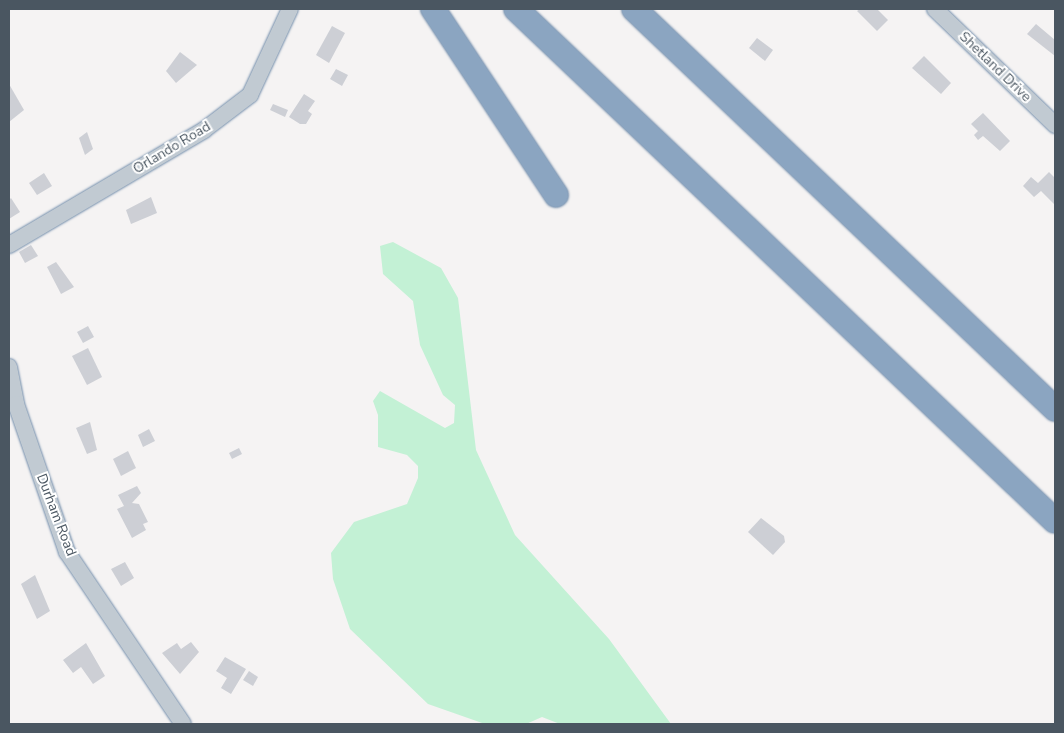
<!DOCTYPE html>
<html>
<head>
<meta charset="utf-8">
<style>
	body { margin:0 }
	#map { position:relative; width:1064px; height:733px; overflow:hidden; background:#f5f3f3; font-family:"Nunito Sans",sans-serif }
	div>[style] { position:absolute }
	.green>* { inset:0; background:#c3f1d5 }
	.building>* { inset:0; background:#cdcfd5 }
	.roads { filter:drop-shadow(0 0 1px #7690ad) drop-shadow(0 0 1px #7690ad) }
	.minor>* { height:16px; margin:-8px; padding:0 8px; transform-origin:8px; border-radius:8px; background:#c1cad2 }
	.highway>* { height:24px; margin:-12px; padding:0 12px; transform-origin:12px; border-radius:12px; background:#8ba5c1 }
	span { translate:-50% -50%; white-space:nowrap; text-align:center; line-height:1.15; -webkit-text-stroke:4px #fff; paint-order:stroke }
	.street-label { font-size:14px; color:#4a5661 }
	.frame { position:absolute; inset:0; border:10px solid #4a5661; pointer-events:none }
</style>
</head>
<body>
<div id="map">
	<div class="green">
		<i style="clip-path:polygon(393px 242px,441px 268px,458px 298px,476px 450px,515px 535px,609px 639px,671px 724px,560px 724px,542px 717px,526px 724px,485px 724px,428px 704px,350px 629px,333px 579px,331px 553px,354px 522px,407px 504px,418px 478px,418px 466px,407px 455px,378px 447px,378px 415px,373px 401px,380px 391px,445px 428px,454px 423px,455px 405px,443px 395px,420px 345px,413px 301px,383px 274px,380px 246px)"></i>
	</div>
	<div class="building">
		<i style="clip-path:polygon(860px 9px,877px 9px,888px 20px,877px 31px,857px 11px)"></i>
		<i style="clip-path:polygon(1036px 24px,1055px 40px,1055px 56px,1027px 34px)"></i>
		<i style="clip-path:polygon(332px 26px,345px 33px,329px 63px,316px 55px)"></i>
		<i style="clip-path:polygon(757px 38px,773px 50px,765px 61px,749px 48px)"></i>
		<i style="clip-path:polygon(180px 52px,197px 65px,176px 83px,166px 71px)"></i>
		<i style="clip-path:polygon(924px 56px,951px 83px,941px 94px,912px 68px)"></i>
		<i style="clip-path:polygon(336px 69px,348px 75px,342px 86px,330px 79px)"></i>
		<i style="clip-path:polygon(9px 84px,24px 110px,9px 122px)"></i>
		<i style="clip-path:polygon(304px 94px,315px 101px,308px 111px,312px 114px,306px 124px,300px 124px,289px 117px)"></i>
		<i style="clip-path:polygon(273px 104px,288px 110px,285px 117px,270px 110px)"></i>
		<i style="clip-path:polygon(983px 113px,1010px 141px,1000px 151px,983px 136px,978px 140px,974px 135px,978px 131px,971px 124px)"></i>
		<i style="clip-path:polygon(87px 132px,93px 149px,85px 155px,79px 138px)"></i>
		<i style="clip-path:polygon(1049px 172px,1055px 178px,1055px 205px,1041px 191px,1034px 197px,1023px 186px,1031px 177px,1038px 183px)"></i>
		<i style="clip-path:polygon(44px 173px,52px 186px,37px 195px,29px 183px)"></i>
		<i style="clip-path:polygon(151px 197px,157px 213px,131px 224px,126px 210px)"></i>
		<i style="clip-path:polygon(11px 198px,20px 212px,9px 219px,9px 200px)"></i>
		<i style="clip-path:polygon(31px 245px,38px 256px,25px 263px,19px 252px)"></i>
		<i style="clip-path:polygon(56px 262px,74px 287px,61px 294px,47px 267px)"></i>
		<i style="clip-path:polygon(88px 326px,94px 337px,83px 343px,77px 332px)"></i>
		<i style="clip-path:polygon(88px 348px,102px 377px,87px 385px,72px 356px)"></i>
		<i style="clip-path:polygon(90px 422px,97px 450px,87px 454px,76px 428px)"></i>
		<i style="clip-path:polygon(149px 429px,155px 441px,143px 447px,138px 435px)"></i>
		<i style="clip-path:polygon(239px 448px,242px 454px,232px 459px,229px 453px)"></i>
		<i style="clip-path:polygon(128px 451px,136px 468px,121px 476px,113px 459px)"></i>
		<i style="clip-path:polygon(137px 486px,141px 493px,132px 503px,139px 504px,148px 522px,143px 524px,146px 530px,132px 538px,117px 509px,124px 506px,118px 495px)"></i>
		<i style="clip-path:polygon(761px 518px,784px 536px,785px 542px,773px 555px,748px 532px)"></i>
		<i style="clip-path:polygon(125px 562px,134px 578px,121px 586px,111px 569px)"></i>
		<i style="clip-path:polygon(35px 575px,50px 611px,37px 619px,21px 584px)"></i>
		<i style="clip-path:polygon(191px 642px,199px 652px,180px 674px,162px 653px,177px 643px,181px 649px)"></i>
		<i style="clip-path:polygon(86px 643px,105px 676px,93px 684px,81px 667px,73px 673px,63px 660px)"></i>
		<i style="clip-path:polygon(225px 657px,246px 669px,231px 694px,221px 688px,227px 678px,216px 671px)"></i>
		<i style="clip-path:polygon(249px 671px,258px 677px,253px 686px,243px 680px)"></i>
	</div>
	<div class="roads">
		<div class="minor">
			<i style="left:935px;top:9px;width:167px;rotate:44deg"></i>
			<i style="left:9px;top:245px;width:226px;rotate:-30.5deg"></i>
			<i style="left:204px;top:130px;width:58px;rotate:-37.3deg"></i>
			<i style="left:250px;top:95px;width:95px;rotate:-65.1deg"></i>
			<i style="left:9px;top:367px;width:38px;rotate:79deg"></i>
			<i style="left:16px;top:404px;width:157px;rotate:71deg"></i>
			<i style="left:67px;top:552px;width:207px;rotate:56deg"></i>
		</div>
		<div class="highway">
			<i style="left:433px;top:9px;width:223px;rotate:56.5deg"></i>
			<i style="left:516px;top:9px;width:743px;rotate:43.53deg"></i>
			<i style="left:634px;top:9px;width:581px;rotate:43.53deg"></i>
		</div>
	</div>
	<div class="street-label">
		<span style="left:995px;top:67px;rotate:44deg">Shetland Drive</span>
		<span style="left:172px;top:148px;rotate:-31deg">Orlando Road</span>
		<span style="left:56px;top:515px;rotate:69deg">Durham Road</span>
	</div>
	<div class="frame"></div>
</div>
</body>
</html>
